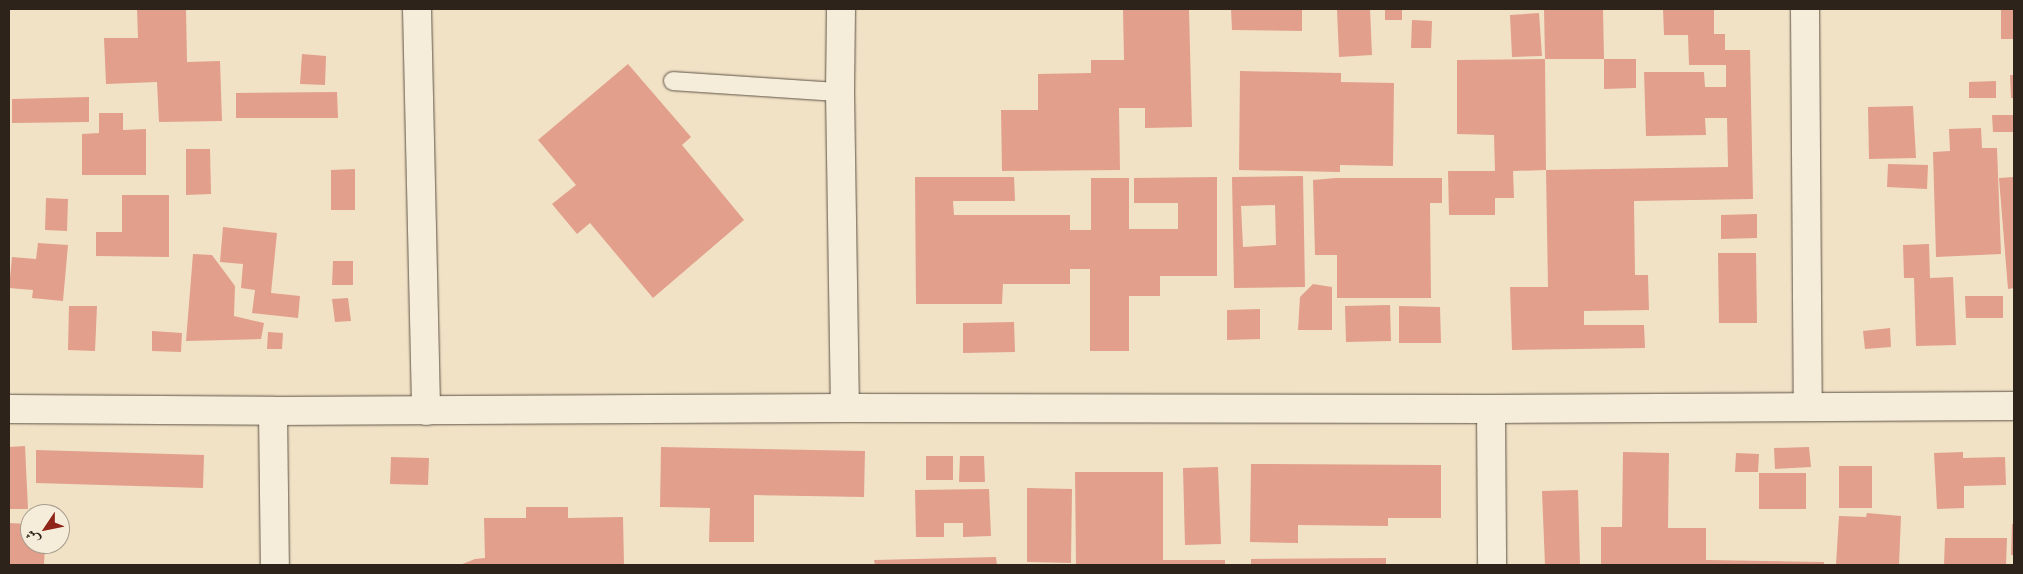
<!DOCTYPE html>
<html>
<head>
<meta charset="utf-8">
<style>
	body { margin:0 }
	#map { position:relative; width:2023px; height:574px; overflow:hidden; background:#f1e2c6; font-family:"IM FELL French Canon",Amiri,serif }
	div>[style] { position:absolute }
	.building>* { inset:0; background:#e29f8c }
	.roads { filter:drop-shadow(0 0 1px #5e5345) drop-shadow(0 0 1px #5e5345) }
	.lane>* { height:18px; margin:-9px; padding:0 9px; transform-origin:9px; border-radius:9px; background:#f6ecda }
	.street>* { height:28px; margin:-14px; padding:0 14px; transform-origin:14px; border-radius:14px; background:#f6ecda }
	span { translate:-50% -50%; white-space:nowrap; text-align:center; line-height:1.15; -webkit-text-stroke:4.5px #f6ecda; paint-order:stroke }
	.frame { position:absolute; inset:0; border:10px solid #2d231a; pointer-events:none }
	.north { position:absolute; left:20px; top:504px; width:50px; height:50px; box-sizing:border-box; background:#f6ecda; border:1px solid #a69c8d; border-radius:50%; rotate:236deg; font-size:14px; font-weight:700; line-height:20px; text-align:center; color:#2d231a }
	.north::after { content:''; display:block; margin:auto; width:18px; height:22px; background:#8f2418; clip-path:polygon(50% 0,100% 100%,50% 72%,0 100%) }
</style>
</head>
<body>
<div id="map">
	<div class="building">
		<i style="clip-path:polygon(137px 9px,186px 9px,187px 62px,220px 61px,222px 121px,159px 122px,157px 82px,106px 84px,104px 38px,138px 38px)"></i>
		<i style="clip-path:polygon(1123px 9px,1189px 9px,1192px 127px,1145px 128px,1145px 108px,1119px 108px,1120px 170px,1002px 171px,1001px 110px,1038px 110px,1038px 74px,1091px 73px,1091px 60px,1124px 60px)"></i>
		<i style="clip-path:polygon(1231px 9px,1302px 9px,1302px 31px,1232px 30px)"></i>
		<i style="clip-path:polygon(1337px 9px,1370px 9px,1372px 55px,1339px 57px)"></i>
		<i style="clip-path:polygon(1385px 9px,1402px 9px,1402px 20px,1385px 20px)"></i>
		<i style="clip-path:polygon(1544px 9px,1603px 9px,1604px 59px,1545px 59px,1546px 170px,1513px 171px,1514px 198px,1495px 198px,1495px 215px,1449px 215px,1448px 171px,1495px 171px,1494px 135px,1457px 134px,1457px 60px,1545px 59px)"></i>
		<i style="clip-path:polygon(1663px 9px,1714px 9px,1714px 34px,1725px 34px,1725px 50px,1750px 50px,1753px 199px,1634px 201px,1635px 275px,1648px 275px,1649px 310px,1584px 311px,1584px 325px,1644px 325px,1645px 348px,1512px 350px,1510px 287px,1548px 287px,1546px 170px,1728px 167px,1727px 118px,1705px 118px,1706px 135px,1646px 136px,1644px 72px,1704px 72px,1705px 87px,1726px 87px,1726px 65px,1689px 65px,1688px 35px,1664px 35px)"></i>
		<i style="clip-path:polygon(2001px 9px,2014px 9px,2014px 39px,2001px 39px)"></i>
		<i style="clip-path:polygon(1539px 13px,1542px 56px,1512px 57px,1510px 15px)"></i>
		<i style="clip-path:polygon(1412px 20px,1432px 21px,1431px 48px,1411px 48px)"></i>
		<i style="clip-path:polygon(302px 54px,326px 56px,325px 85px,300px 84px)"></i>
		<i style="clip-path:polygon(1604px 59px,1636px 59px,1636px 88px,1604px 89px)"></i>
		<i style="clip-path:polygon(628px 64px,691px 137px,682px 145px,744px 220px,653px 298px,590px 223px,577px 234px,552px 204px,576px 185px,538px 140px)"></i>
		<i style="clip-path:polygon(1240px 71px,1341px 73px,1341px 82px,1394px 83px,1393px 166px,1340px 165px,1340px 172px,1239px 170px)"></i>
		<i style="clip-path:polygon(2010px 75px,2014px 75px,2014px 98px,2011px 98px)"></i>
		<i style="clip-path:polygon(1996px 81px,1996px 98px,1969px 98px,1969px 82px)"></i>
		<i style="clip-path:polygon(337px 92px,338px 118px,236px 118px,236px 93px)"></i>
		<i style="clip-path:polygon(89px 97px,89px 122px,12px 123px,12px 99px)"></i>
		<i style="clip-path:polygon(1913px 106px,1916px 158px,1869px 159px,1868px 107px)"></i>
		<i style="clip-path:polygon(99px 113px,123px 113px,123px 130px,146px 129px,146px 175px,82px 175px,82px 134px,99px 133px)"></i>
		<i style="clip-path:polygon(1992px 115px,2014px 115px,2014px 132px,1993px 132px)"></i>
		<i style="clip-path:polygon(1981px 128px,1982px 148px,1997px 148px,2001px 254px,1936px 257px,1933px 152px,1950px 151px,1949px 129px)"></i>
		<i style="clip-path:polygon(186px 149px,210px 149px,211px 194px,186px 195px)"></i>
		<i style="clip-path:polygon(1888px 164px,1928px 165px,1927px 189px,1887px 187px)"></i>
		<i style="clip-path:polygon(355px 169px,355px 210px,331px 210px,331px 170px)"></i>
		<i style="clip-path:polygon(evenodd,1303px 176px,1305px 287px,1234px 288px,1232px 177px,1303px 176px,1275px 205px,1276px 245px,1243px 247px,1241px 206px,1275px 205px)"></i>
		<i style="clip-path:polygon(915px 177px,1014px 177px,1015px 201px,953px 201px,954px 215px,1070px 215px,1070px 230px,1091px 230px,1091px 178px,1129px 178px,1129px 229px,1178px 229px,1178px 203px,1134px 203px,1134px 178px,1217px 177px,1217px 276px,1160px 276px,1160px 296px,1129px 296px,1129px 351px,1090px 351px,1090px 269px,1070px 269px,1070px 284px,1003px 284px,1002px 304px,916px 304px)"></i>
		<i style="clip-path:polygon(2014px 177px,2014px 288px,2008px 289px,1999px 178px)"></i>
		<i style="clip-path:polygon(1336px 178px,1442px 178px,1442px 203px,1430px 203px,1431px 298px,1337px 298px,1337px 255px,1315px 255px,1313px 180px)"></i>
		<i style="clip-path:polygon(122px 195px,169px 195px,169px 257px,96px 256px,96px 232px,122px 232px)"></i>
		<i style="clip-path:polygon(46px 198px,68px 199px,67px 231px,45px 230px)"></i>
		<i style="clip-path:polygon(1757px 214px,1757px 238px,1721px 239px,1721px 215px)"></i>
		<i style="clip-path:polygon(223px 227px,277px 233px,271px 293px,300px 296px,298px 318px,252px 313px,255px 290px,241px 288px,243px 264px,220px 262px)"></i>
		<i style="clip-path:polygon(38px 243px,68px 245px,63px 301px,32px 298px,33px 290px,9px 288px,12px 257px,36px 259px)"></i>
		<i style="clip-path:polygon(1929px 244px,1930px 278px,1953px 277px,1956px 345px,1916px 346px,1914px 278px,1904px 278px,1903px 245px)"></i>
		<i style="clip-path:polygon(1718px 253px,1756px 253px,1757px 323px,1719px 323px)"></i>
		<i style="clip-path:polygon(193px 254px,212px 255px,235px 286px,234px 316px,264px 323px,261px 339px,186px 341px)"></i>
		<i style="clip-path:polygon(333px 261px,353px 261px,353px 285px,332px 285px)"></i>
		<i style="clip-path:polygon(1313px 284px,1332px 287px,1332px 330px,1298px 330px,1300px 297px)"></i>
		<i style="clip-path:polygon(1965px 296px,2003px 296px,2003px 318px,1966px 318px)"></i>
		<i style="clip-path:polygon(348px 298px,351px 321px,335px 322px,332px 299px)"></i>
		<i style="clip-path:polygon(1390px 305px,1391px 341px,1346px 342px,1345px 306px)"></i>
		<i style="clip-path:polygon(69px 306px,97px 306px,95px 351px,68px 350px)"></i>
		<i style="clip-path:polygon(1399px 306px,1440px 307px,1441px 343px,1399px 343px)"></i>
		<i style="clip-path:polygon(1260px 309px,1260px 339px,1227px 340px,1227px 310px)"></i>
		<i style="clip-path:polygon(1014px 322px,1015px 352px,963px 353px,963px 323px)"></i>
		<i style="clip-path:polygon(1890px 328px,1891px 347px,1865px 349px,1863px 331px)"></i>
		<i style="clip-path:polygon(152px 331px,182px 333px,181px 352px,152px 351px)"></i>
		<i style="clip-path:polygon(268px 332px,283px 333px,282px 349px,267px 349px)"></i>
		<i style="clip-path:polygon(25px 446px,28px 509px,9px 509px,9px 447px)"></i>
		<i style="clip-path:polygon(661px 447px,865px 451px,864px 497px,754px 495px,754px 542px,709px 542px,710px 508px,660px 507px)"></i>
		<i style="clip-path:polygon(1809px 447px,1811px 467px,1775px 469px,1774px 448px)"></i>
		<i style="clip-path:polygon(36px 450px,204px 455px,203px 488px,36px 483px)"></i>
		<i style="clip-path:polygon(1623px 452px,1669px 453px,1668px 528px,1706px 528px,1706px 560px,1824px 562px,1824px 565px,1601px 565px,1601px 527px,1622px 527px)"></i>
		<i style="clip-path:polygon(1963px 452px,1963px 458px,2005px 457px,2006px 485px,1964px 486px,1964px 508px,1937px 509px,1934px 453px)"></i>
		<i style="clip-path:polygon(1736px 453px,1759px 454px,1758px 472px,1735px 472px)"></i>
		<i style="clip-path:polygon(926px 456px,953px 456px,953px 480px,926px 480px)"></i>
		<i style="clip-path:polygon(960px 456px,984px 456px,985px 482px,959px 482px)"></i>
		<i style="clip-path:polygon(391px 457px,429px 458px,428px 485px,390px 484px)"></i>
		<i style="clip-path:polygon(1251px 464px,1441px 465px,1441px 518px,1388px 518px,1388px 526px,1298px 525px,1298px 543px,1250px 542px)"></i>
		<i style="clip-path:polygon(1839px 466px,1872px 466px,1872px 508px,1839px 508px)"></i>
		<i style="clip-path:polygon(1218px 467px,1221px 544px,1185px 545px,1183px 468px)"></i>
		<i style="clip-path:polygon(1075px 472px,1163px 472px,1163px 560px,1225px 560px,1225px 565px,1076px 565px)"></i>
		<i style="clip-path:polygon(1759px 473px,1806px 473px,1806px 509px,1759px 509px)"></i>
		<i style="clip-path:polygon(1027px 488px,1072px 489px,1071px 563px,1027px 562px)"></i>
		<i style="clip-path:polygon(989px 489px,991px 536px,963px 537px,963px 523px,944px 523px,944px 537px,916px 537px,915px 490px)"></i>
		<i style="clip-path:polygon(1578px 490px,1580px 565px,1545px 565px,1542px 491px)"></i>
		<i style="clip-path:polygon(526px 507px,568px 507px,568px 518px,623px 517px,624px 565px,460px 565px,475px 559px,485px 558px,484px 518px,526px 518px)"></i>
		<i style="clip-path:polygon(1867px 513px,1901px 516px,1899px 565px,1836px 565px,1839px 516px,1866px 517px)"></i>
		<i style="clip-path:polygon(9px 523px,30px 524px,30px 544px,45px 544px,44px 565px,9px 565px)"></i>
		<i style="clip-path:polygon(2012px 524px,2014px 524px,2014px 555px,2011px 555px)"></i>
		<i style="clip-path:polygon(1945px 538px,2007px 538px,2006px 565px,1944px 565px)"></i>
		<i style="clip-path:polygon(996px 557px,997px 565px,875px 565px,874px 560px)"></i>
		<i style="clip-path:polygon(1386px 558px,1386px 565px,1251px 565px,1251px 559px)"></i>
	</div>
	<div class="roads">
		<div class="lane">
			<i style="left:673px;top:81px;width:167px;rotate:3.8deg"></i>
		</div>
		<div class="street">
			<i style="left:417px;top:9px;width:402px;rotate:88.7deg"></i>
			<i style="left:841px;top:9px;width:83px;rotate:90.7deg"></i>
			<i style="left:840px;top:92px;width:316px;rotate:89.1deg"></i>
			<i style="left:1805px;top:9px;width:398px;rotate:89.6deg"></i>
			<i style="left:9px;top:409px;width:264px;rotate:0.4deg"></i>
			<i style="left:273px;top:411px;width:572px;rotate:-0.3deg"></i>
			<i style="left:845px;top:408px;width:646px;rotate:0.09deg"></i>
			<i style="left:1491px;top:409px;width:523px;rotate:-0.33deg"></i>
			<i style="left:1491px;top:409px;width:156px;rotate:89.6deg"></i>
			<i style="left:273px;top:411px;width:154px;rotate:89.3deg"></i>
		</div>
	</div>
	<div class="frame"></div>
	<div class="north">ش</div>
</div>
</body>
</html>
